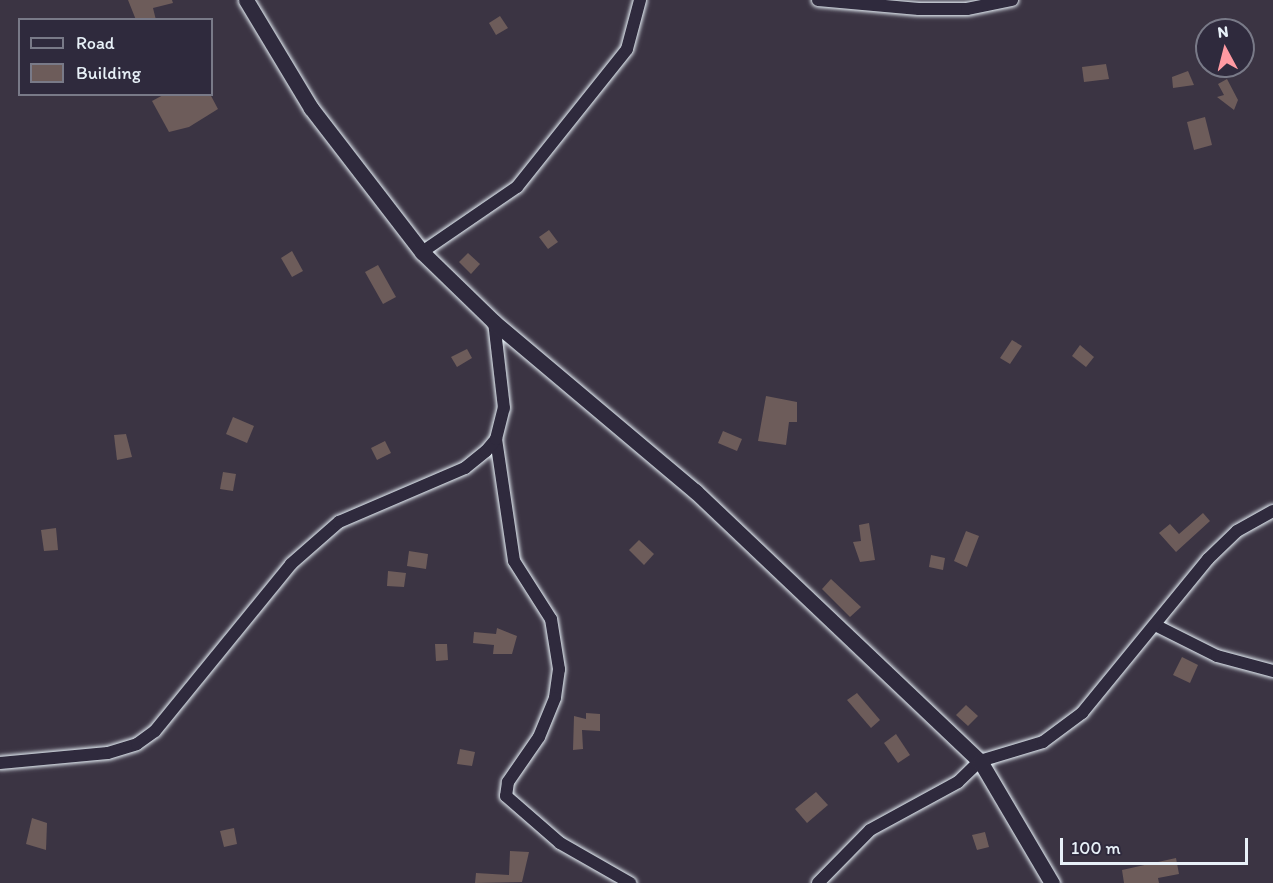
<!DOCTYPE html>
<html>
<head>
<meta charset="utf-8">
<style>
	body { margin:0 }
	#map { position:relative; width:1273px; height:883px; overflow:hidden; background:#3b3443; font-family:Itim,sans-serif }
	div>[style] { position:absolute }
	.building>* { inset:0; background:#6d5c5a }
	.roads { filter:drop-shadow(0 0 2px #e8f1f8) drop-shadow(0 0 2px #e8f1f8) }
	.minor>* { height:12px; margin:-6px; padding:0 6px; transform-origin:6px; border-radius:6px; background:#2f2a3d }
	.tertiary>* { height:15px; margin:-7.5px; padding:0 7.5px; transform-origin:7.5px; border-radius:7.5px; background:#2f2a3d }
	span { translate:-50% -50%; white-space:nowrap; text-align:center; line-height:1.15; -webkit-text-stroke:4.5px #2f2a3d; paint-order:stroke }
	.legend { position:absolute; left:18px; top:18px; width:195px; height:78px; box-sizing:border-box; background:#2f2a3d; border:2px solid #797a88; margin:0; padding:8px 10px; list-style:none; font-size:18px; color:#e8f1f8 }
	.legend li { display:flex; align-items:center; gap:12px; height:30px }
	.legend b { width:30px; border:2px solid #797a88 }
	.north { position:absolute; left:1195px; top:18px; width:60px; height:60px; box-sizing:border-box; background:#2f2a3d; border:2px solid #797a88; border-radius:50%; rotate:353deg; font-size:16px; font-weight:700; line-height:24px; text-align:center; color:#e8f1f8 }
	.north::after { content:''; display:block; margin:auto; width:21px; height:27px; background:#ff9aa2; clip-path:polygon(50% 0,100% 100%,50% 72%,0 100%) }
	.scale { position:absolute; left:1060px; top:838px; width:188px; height:27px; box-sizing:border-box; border:3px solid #e8f1f8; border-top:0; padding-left:8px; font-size:18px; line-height:21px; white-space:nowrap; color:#e8f1f8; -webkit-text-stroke:4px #2f2a3d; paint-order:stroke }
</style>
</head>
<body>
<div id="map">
	<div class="building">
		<i style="clip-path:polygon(128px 0,172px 0,173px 3px,153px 8px,156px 20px,136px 20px)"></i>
		<i style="clip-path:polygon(500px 16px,508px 28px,496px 35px,489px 23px)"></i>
		<i style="clip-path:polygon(1106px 64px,1109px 79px,1084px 82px,1082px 67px)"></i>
		<i style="clip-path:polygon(1188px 71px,1194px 85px,1173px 88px,1172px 77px)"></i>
		<i style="clip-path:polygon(1227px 79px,1238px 100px,1234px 110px,1217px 97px,1224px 95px,1218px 84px)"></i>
		<i style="clip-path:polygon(165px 94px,210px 94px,218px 109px,189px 127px,169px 132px,152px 101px)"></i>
		<i style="clip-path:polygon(1205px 117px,1212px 145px,1194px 150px,1187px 122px)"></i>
		<i style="clip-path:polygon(549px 230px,558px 242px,548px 249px,539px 237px)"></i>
		<i style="clip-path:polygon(292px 251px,303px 271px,292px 277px,281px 258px)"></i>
		<i style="clip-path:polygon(468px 253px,480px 264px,471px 274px,459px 262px)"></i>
		<i style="clip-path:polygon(378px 265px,396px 297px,383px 304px,365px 272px)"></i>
		<i style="clip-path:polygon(1012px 340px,1022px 346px,1010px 364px,1000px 358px)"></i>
		<i style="clip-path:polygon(1080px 345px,1094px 357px,1086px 367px,1072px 356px)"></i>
		<i style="clip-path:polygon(467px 349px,472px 358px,457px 367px,451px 357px)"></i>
		<i style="clip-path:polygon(766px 396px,797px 402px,797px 422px,789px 422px,786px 445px,758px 441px)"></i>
		<i style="clip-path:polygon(233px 417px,254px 426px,247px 443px,226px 434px)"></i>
		<i style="clip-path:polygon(723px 431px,742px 439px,737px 451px,718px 443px)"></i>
		<i style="clip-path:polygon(126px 434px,132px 457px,117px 460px,114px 435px)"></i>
		<i style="clip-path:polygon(385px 441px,391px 453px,377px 460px,371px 448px)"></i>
		<i style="clip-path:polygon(223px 472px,236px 474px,233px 491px,220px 489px)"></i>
		<i style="clip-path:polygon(1203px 513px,1210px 521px,1176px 552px,1159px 533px,1170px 524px,1179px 534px)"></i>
		<i style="clip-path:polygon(869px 523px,875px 560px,860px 562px,853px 542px,861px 541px,859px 525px)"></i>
		<i style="clip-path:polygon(56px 528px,58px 550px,44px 551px,41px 530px)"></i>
		<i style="clip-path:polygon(966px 531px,979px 536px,967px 567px,954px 561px)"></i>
		<i style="clip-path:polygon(639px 540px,654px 554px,644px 565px,629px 550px)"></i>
		<i style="clip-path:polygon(409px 551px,428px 554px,426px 569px,407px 566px)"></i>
		<i style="clip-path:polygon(931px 555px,945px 558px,943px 570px,929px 567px)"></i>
		<i style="clip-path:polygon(388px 571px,406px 573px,404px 587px,387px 586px)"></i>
		<i style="clip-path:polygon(831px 579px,861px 607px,850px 617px,822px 589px)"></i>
		<i style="clip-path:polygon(497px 628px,517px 636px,512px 654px,493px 654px,494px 645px,473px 643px,474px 632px,496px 634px)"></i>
		<i style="clip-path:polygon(435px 644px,447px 644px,448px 660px,436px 661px)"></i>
		<i style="clip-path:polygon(1182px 657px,1198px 665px,1190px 683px,1173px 675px)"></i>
		<i style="clip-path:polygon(857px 693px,880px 720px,871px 728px,847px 700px)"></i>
		<i style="clip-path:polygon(966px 705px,978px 716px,968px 726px,956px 715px)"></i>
		<i style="clip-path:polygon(586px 713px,600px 714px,600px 731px,582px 730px,583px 749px,573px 750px,574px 716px,586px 719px)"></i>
		<i style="clip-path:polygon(896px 734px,910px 755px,898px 763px,884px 743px)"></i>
		<i style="clip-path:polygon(460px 749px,475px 752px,472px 766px,457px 764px)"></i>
		<i style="clip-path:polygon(816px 792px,828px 805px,807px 823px,795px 809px)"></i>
		<i style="clip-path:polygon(32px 818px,47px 823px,46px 850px,26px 844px)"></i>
		<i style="clip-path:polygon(234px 828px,237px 844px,224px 847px,220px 831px)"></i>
		<i style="clip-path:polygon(985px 832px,989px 847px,977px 850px,972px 835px)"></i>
		<i style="clip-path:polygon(510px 851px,529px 852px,522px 882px,475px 883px,476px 873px,509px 875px)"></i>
		<i style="clip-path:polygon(1176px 858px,1179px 874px,1158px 878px,1159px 883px,1124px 883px,1122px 870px)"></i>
	</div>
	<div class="roads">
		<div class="minor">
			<i style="left:818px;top:0;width:101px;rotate:5.1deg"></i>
			<i style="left:919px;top:9px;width:48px"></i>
			<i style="left:967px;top:9px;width:46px;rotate:-11.3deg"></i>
			<i style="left:422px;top:252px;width:115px;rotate:-34.4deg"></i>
			<i style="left:517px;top:187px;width:176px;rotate:-51.4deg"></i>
			<i style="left:627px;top:49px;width:51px;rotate:-75.1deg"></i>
			<i style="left:496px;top:439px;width:123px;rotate:81.6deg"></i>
			<i style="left:514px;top:561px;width:69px;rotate:57.5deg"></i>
			<i style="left:551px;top:619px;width:51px;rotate:80.9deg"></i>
			<i style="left:559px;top:669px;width:29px;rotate:98deg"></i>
			<i style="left:555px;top:698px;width:42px;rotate:112.3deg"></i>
			<i style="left:539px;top:737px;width:55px;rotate:124.6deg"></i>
			<i style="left:508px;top:782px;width:14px;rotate:98deg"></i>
			<i style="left:506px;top:796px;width:72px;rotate:41deg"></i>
			<i style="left:560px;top:843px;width:81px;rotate:29.7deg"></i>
			<i style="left:1157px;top:626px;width:67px;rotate:26.6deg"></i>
			<i style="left:1217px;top:656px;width:58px;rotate:15deg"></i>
			<i style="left:0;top:763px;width:108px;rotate:-5.3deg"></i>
			<i style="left:108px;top:753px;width:30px;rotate:-17deg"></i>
			<i style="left:137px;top:744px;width:22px;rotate:-36deg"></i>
			<i style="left:155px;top:731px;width:215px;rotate:-50.8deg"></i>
			<i style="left:291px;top:564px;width:64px;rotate:-41.2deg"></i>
			<i style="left:339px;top:522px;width:137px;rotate:-23.2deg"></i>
			<i style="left:465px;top:468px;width:27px;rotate:-39deg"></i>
			<i style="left:486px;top:451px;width:16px;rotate:-50deg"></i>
			<i style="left:496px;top:439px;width:32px;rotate:-76deg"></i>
			<i style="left:504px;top:408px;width:87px;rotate:-96.6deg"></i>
			<i style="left:818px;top:883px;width:74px;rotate:-45.5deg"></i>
			<i style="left:870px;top:830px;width:100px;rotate:-28.6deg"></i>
			<i style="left:958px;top:782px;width:30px;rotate:-44deg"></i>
			<i style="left:980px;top:761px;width:66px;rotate:-16.8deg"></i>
			<i style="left:1043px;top:742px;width:49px;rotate:-36.6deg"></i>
			<i style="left:1082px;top:713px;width:199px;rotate:-50.7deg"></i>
			<i style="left:1208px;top:559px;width:40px;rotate:-44deg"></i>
			<i style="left:1237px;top:531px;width:41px;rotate:-29.1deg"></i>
		</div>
		<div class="tertiary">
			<i style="left:246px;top:0;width:126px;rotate:59deg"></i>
			<i style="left:311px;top:108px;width:182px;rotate:52.4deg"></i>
			<i style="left:422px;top:252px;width:100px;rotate:44.2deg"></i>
			<i style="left:494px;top:322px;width:263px;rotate:40.1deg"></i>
			<i style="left:695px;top:491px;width:393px;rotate:43.5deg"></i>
			<i style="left:980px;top:761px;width:142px;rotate:59.5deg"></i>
		</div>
	</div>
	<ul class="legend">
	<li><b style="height:8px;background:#2f2a3d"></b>Road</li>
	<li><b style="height:16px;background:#6d5c5a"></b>Building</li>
	</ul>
	<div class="north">N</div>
	<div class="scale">100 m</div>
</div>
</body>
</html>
